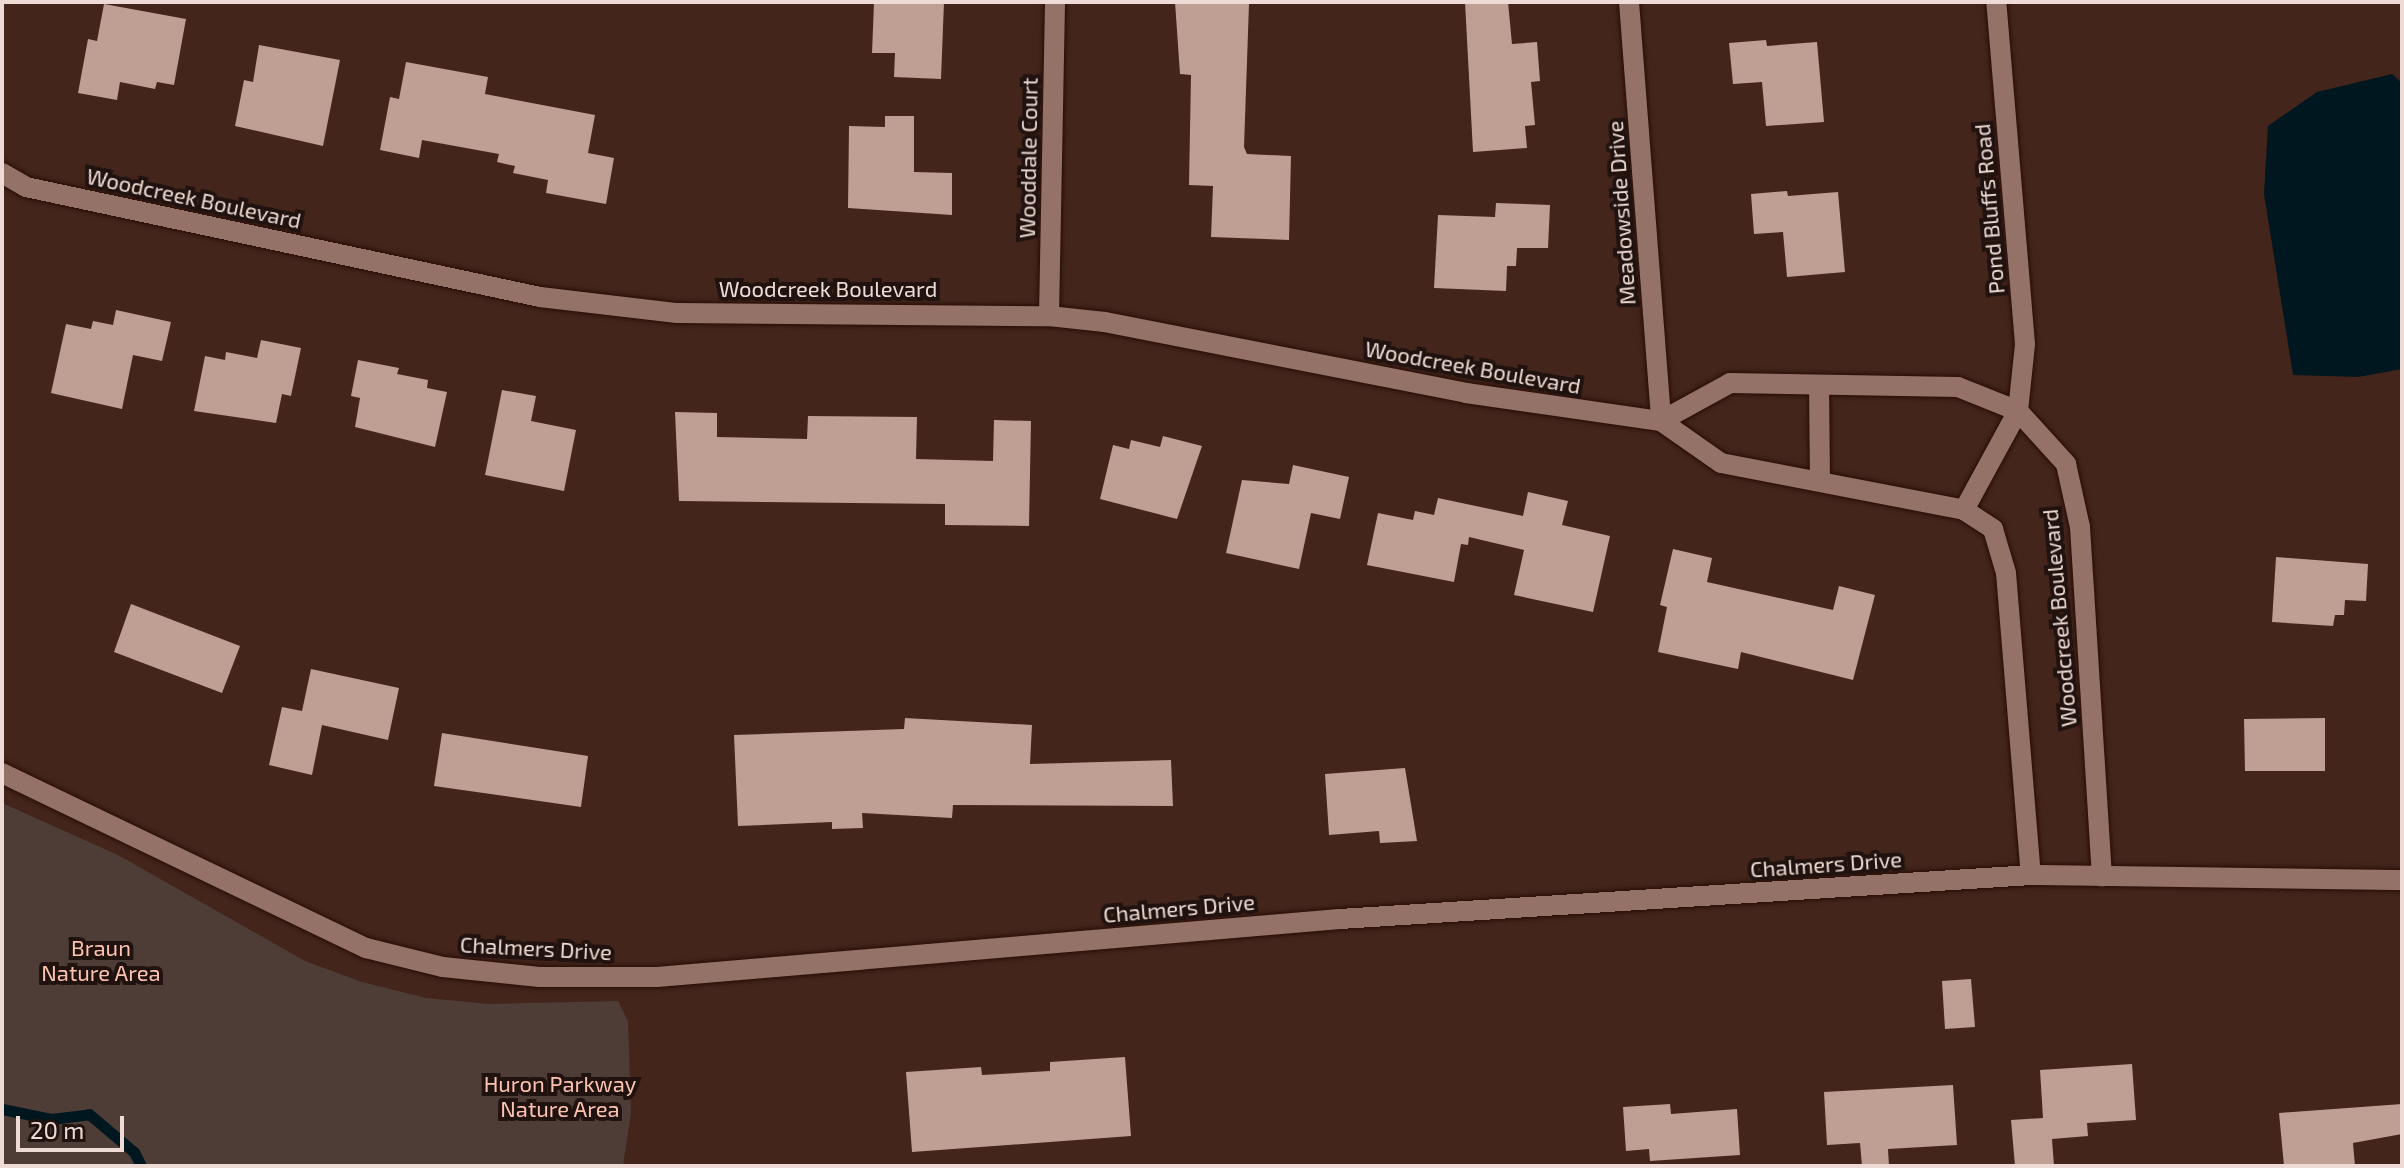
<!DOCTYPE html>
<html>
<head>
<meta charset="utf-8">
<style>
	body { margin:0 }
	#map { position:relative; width:2404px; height:1168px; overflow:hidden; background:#43251c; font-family:"Exo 2",sans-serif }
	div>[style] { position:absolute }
	.green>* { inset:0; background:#4e3c37 }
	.water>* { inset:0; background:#01171f }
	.stream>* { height:11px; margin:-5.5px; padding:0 5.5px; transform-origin:5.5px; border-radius:5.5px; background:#01171f }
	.building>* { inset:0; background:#bf9e94 }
	.roads { filter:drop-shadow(0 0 2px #280d06) drop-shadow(0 0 2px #280d06) }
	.minor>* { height:20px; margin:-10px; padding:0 10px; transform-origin:10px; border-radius:10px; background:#957267 }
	span { translate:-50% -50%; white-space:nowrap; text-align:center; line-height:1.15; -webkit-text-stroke:8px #20120e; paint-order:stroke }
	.street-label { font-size:22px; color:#efdbd5 }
	.park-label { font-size:22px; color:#fdc3b1 }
	.frame { position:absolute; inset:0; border:4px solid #efdbd5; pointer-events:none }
	.scale { position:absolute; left:16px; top:1116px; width:108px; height:36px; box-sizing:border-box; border:4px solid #efdbd5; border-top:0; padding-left:10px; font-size:24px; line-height:28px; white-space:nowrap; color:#efdbd5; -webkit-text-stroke:6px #20120e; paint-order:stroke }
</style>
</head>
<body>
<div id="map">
	<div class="green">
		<i style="clip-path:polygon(2px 803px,118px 855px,305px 961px,362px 982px,426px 998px,489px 1004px,618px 1001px,628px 1021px,631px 1113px,623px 1166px,2px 1166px)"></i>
	</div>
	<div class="water">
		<i style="clip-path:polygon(2392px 74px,2402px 83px,2402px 369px,2358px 377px,2293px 375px,2264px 194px,2268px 126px,2317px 92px)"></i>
	</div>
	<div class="stream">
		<i style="left:2px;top:1109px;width:50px;rotate:11.5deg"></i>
		<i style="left:51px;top:1119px;width:38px;rotate:-7deg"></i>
		<i style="left:89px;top:1114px;width:59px;rotate:40.2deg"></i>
		<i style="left:134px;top:1152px;width:16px;rotate:63deg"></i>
	</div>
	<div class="building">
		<i style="clip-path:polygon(874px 2px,944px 2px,941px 79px,894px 77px,895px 53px,872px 53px)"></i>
		<i style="clip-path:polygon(1175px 2px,1249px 4px,1244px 147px,1247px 154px,1291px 156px,1289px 240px,1211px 237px,1213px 186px,1189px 185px,1191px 75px,1180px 74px)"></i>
		<i style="clip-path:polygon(1465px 2px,1508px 2px,1512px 44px,1537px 42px,1540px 81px,1531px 82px,1535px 125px,1525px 126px,1527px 148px,1473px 152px)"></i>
		<i style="clip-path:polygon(104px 4px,186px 19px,174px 85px,157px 82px,155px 89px,120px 82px,117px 100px,78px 93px,88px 39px,97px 41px)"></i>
		<i style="clip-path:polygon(1766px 40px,1767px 46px,1817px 42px,1824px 122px,1766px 126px,1762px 82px,1733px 84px,1729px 43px)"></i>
		<i style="clip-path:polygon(259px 45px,340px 60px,323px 146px,235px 126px,244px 80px,253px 82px)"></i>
		<i style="clip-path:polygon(406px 62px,488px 77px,485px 94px,595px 115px,588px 153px,614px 158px,606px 204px,546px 193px,548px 180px,513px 173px,515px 166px,497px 162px,499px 154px,422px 140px,419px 158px,380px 150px,390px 97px,399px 99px)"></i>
		<i style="clip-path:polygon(885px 116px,914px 116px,914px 172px,952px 173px,952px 215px,848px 208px,849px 126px,885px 127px)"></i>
		<i style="clip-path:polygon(1787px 191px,1788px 196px,1838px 192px,1845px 272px,1787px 277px,1783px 232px,1754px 234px,1751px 194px)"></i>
		<i style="clip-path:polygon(1496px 203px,1550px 205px,1548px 248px,1517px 248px,1516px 266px,1507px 266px,1506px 291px,1434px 288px,1438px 215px,1495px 217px)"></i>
		<i style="clip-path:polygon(116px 310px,171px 322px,162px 361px,133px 355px,122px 409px,51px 393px,66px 324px,91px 329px,93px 321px,113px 325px)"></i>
		<i style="clip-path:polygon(261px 340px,301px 348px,291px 396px,282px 394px,276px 423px,194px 411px,205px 356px,225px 360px,226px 352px,257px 358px)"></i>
		<i style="clip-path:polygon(358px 360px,399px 368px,397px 374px,428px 380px,427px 388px,447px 392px,435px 447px,355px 427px,360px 398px,351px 396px)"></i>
		<i style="clip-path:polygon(502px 390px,536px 396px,531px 421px,576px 430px,564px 491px,485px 475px)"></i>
		<i style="clip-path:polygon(675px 412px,717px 413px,717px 437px,807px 439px,808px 416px,917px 417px,916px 459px,993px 461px,994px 420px,1031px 421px,1029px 526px,945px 525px,945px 504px,679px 501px)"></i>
		<i style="clip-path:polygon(1163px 436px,1202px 446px,1177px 519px,1100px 499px,1113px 445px,1129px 449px,1131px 440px,1160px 447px)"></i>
		<i style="clip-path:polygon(1293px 465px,1349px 477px,1340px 519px,1311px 513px,1299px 569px,1226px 553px,1242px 480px,1289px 484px)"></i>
		<i style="clip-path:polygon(1528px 492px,1568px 501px,1562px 525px,1610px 536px,1593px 612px,1514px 595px,1524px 550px,1469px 537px,1468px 545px,1461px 544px,1454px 582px,1367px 565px,1378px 513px,1413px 520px,1415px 511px,1434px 515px,1438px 498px,1523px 516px)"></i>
		<i style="clip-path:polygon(1673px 549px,1712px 558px,1707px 582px,1833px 610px,1839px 586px,1875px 595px,1853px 680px,1741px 652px,1738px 669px,1658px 652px,1667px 607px,1660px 605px)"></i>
		<i style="clip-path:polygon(2276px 557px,2368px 564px,2366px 601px,2345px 600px,2344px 615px,2335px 615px,2333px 626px,2272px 622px)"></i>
		<i style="clip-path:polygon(131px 604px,240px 646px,222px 693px,114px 652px)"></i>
		<i style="clip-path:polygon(311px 669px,399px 688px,388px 740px,322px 725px,312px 775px,269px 765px,282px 707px,302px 711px)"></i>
		<i style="clip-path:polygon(905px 718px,1032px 725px,1030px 764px,1171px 760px,1173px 806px,953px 805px,952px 818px,862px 813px,863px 828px,832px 829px,832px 822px,738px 826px,734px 735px,904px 729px)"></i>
		<i style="clip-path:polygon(2325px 718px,2325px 771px,2245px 771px,2244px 719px)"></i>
		<i style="clip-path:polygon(442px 733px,588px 756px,581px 807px,434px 786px)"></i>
		<i style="clip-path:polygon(1405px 768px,1417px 841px,1380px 843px,1379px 831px,1329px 835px,1325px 774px)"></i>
		<i style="clip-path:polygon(1971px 979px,1975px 1027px,1945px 1029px,1942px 981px)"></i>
		<i style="clip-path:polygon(1125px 1057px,1131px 1136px,912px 1152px,906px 1072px,981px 1067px,982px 1075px,1050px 1071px,1050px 1062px)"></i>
		<i style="clip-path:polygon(2132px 1064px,2136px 1120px,2087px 1123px,2088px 1136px,2052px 1139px,2054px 1166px,2015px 1166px,2011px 1120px,2043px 1118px,2040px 1070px)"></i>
		<i style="clip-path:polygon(1953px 1085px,1957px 1145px,1888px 1149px,1889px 1166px,1862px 1166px,1860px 1143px,1827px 1145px,1824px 1092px)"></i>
		<i style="clip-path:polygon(1670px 1104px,1671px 1114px,1737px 1109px,1740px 1155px,1650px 1161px,1649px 1149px,1626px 1151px,1623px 1107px)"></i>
		<i style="clip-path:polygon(2402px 1104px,2402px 1134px,2353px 1143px,2355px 1166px,2284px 1166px,2279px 1113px)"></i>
	</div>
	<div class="roads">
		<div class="minor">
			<i style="left:1629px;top:2px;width:420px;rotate:85.6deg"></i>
			<i style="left:2px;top:173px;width:28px;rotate:30deg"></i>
			<i style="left:26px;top:187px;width:526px;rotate:12.08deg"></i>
			<i style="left:540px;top:297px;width:138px;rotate:6.7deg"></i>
			<i style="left:677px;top:313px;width:372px;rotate:0.5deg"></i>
			<i style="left:1049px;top:316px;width:56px;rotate:6.1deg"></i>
			<i style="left:1105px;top:322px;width:368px;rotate:11.1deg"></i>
			<i style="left:1466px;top:393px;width:197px;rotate:8.2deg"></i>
			<i style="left:1661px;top:421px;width:73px;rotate:35deg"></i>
			<i style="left:1721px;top:463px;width:248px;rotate:10.9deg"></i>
			<i style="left:1964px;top:510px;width:35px;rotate:33deg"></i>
			<i style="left:1993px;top:529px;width:46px;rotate:73.5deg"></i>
			<i style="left:2006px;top:573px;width:303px;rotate:85.3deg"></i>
			<i style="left:1049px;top:316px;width:314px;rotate:-88.9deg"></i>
			<i style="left:1819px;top:385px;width:96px;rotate:89.4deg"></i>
			<i style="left:1661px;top:421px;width:79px;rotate:-28.8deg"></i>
			<i style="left:1730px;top:383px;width:228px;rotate:1deg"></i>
			<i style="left:1958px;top:387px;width:65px;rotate:21.8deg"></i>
			<i style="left:2018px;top:411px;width:72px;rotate:47.8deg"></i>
			<i style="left:2066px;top:464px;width:65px;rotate:77.5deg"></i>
			<i style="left:2080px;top:527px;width:350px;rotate:86.4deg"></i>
			<i style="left:1964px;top:510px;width:113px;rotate:-61.4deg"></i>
			<i style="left:2018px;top:411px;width:67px;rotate:-84deg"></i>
			<i style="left:2025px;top:344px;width:343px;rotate:-94.8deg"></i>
			<i style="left:2px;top:773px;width:404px;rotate:25.7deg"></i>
			<i style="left:366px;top:948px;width:79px;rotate:13.9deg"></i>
			<i style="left:443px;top:967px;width:97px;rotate:5.9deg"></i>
			<i style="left:539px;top:977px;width:118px"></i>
			<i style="left:657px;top:977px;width:685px;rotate:-4.85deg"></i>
			<i style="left:1340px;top:919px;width:692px;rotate:-3.64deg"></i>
			<i style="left:2031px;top:875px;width:371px;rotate:0.8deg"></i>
		</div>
	</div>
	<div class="street-label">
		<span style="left:1028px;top:158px;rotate:-89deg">Wooddale Court</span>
		<span style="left:194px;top:198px;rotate:12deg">Woodcreek Boulevard</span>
		<span style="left:1989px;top:209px;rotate:-95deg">Pond Bluffs Road</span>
		<span style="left:1621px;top:213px;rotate:-94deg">Meadowside Drive</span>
		<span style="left:828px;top:289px">Woodcreek Boulevard</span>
		<span style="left:1473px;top:367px;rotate:10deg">Woodcreek Boulevard</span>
		<span style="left:2059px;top:618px;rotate:-95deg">Woodcreek Boulevard</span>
		<span style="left:1826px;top:864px;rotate:-4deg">Chalmers Drive</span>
		<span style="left:1179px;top:908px;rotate:-5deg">Chalmers Drive</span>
		<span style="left:536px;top:948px;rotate:3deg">Chalmers Drive</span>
	</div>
	<div class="park-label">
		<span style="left:101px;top:960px">Braun<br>Nature Area</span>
		<span style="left:560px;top:1096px">Huron Parkway<br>Nature Area</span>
	</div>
	<div class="frame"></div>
	<div class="scale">20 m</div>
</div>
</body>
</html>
